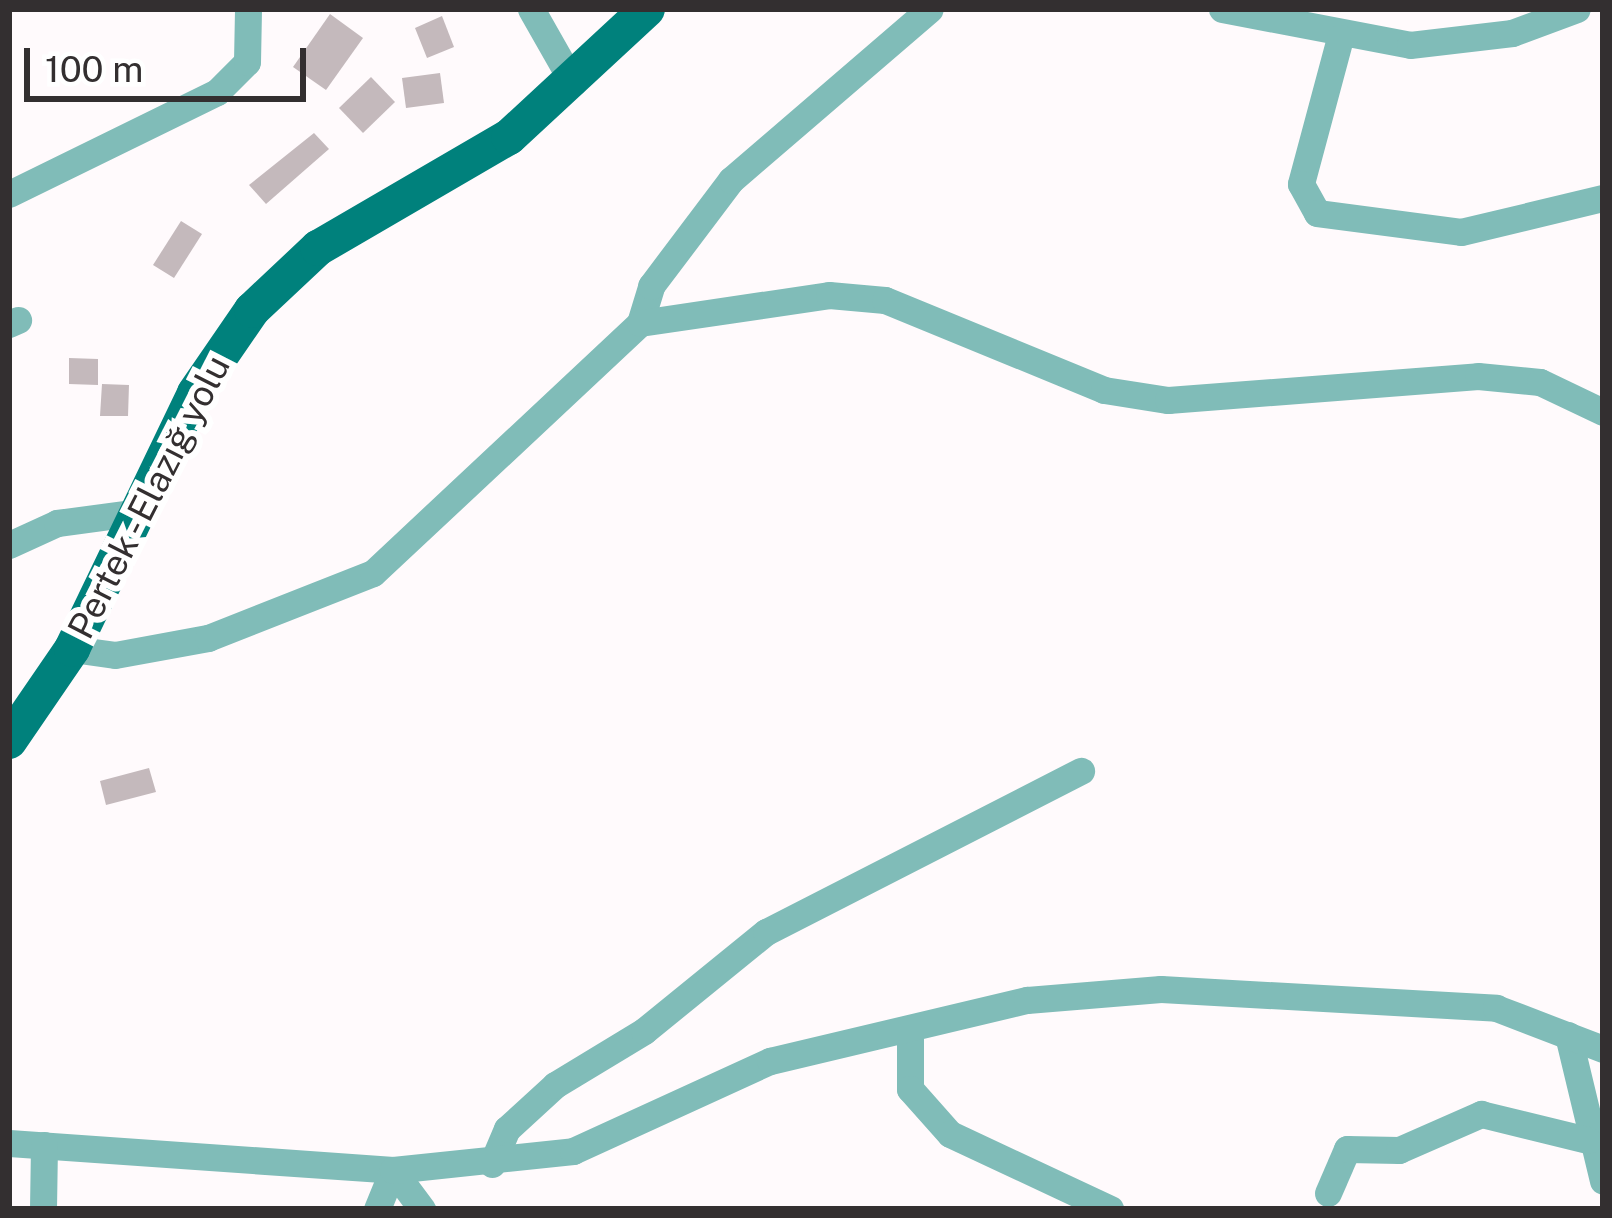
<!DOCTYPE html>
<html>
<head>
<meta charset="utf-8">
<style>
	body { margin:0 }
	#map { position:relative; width:1612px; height:1218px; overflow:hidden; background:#fffafc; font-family:"Public Sans",sans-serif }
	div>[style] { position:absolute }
	.building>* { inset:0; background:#c4b9bc }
	.minor>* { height:27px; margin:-13.5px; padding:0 13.5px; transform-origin:13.5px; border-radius:13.5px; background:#80bcb8 }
	.major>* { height:36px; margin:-18px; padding:0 18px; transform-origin:18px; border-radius:18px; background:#00817c }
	span { translate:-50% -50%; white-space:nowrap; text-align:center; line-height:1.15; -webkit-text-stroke:12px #fff; paint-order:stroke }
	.street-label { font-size:36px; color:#332f30 }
	.frame { position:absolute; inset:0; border:12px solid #332f30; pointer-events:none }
	.scale { position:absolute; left:24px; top:48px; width:282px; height:54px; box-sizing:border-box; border:6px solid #332f30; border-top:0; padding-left:15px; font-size:36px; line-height:42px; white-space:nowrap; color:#332f30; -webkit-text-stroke:9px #fff; paint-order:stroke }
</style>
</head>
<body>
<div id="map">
	<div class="building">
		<i style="clip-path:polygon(330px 14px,363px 38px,326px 90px,293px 67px)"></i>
		<i style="clip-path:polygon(442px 16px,454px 47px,427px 58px,415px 28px)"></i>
		<i style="clip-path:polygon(440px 73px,444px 103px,406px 108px,402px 78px)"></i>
		<i style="clip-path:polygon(371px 77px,395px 102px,363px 133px,339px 108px)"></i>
		<i style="clip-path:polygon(314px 133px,329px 149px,266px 204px,249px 185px)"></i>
		<i style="clip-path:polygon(181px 221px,202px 234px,174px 278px,153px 265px)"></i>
		<i style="clip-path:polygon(69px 358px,98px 359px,98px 385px,69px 384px)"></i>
		<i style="clip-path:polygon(102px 384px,129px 385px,128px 416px,100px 416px)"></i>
		<i style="clip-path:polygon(149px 768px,156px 792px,106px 805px,100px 781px)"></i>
	</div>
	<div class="minor">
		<i style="left:531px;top:9px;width:85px;rotate:60.4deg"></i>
		<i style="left:1222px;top:9px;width:191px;rotate:10.8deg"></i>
		<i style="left:1410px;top:45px;width:103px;rotate:-6.7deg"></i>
		<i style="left:1512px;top:33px;width:69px;rotate:-20.3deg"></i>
		<i style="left:1340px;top:38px;width:151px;rotate:105deg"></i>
		<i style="left:1301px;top:184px;width:33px;rotate:61deg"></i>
		<i style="left:1317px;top:213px;width:145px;rotate:7.5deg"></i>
		<i style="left:1461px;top:232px;width:146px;rotate:-13.5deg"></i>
		<i style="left:9px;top:194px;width:232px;rotate:-26.1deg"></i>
		<i style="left:217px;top:92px;width:42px;rotate:-45deg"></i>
		<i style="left:247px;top:62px;width:53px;rotate:-88.9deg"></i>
		<i style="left:640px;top:323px;width:39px;rotate:-73deg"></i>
		<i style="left:651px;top:286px;width:133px;rotate:-53deg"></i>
		<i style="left:731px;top:180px;width:262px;rotate:-40.7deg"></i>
		<i style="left:9px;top:324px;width:10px;rotate:-24deg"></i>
		<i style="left:9px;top:545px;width:53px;rotate:-24.6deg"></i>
		<i style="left:57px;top:523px;width:82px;rotate:-7.7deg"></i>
		<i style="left:72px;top:649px;width:43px;rotate:7.9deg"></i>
		<i style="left:115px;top:655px;width:95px;rotate:-10.4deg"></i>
		<i style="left:208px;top:638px;width:177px;rotate:-21.5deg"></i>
		<i style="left:373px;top:573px;width:366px;rotate:-43.1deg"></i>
		<i style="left:640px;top:323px;width:191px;rotate:-8.4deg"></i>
		<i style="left:829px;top:295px;width:56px;rotate:5.1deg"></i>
		<i style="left:885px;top:300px;width:237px;rotate:22.3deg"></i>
		<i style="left:1104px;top:390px;width:65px;rotate:8.9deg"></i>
		<i style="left:1168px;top:400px;width:311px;rotate:-4.4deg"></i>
		<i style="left:1478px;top:376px;width:62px;rotate:5.5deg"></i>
		<i style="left:1540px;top:382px;width:70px;rotate:25.5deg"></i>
		<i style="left:910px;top:1030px;width:59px;rotate:90deg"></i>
		<i style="left:910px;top:1089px;width:60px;rotate:48.4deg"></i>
		<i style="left:950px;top:1134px;width:177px;rotate:25.1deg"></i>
		<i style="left:1568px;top:1035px;width:150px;rotate:76.5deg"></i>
		<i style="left:9px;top:1143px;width:385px;rotate:4deg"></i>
		<i style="left:393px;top:1170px;width:49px;rotate:53.4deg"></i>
		<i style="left:492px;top:1164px;width:38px;rotate:-67deg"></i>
		<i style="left:507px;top:1129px;width:65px;rotate:-42.5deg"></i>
		<i style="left:555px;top:1085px;width:104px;rotate:-31.2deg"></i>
		<i style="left:644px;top:1031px;width:157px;rotate:-39.1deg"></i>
		<i style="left:766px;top:932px;width:354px;rotate:-27.1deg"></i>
		<i style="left:1328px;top:1193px;width:48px;rotate:-66.6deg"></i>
		<i style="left:1347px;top:1149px;width:52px;rotate:1.1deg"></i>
		<i style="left:1399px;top:1150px;width:90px;rotate:-23.7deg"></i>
		<i style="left:1481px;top:1114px;width:110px;rotate:13.7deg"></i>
		<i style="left:43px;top:1209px;width:64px;rotate:-89.1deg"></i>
		<i style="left:377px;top:1209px;width:42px;rotate:-67.7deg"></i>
		<i style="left:393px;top:1170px;width:181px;rotate:-6deg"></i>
		<i style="left:573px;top:1151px;width:217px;rotate:-24.6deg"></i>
		<i style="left:770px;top:1061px;width:264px;rotate:-13.4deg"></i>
		<i style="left:1027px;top:1000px;width:134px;rotate:-4.7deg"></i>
		<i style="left:1161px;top:989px;width:336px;rotate:3.2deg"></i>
		<i style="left:1496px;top:1008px;width:115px;rotate:21deg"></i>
	</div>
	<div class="major">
		<i style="left:9px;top:741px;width:112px;rotate:-55.6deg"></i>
		<i style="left:72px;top:649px;width:284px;rotate:-64.3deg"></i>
		<i style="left:195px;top:393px;width:101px;rotate:-55.5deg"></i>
		<i style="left:252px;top:310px;width:91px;rotate:-43.2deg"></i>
		<i style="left:318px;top:248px;width:221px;rotate:-30.2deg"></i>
		<i style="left:509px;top:137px;width:188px;rotate:-42.8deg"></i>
	</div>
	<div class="street-label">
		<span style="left:149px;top:497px;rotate:-63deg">Pertek - Elazığ yolu</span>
	</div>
	<div class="frame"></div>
	<div class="scale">100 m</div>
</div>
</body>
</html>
